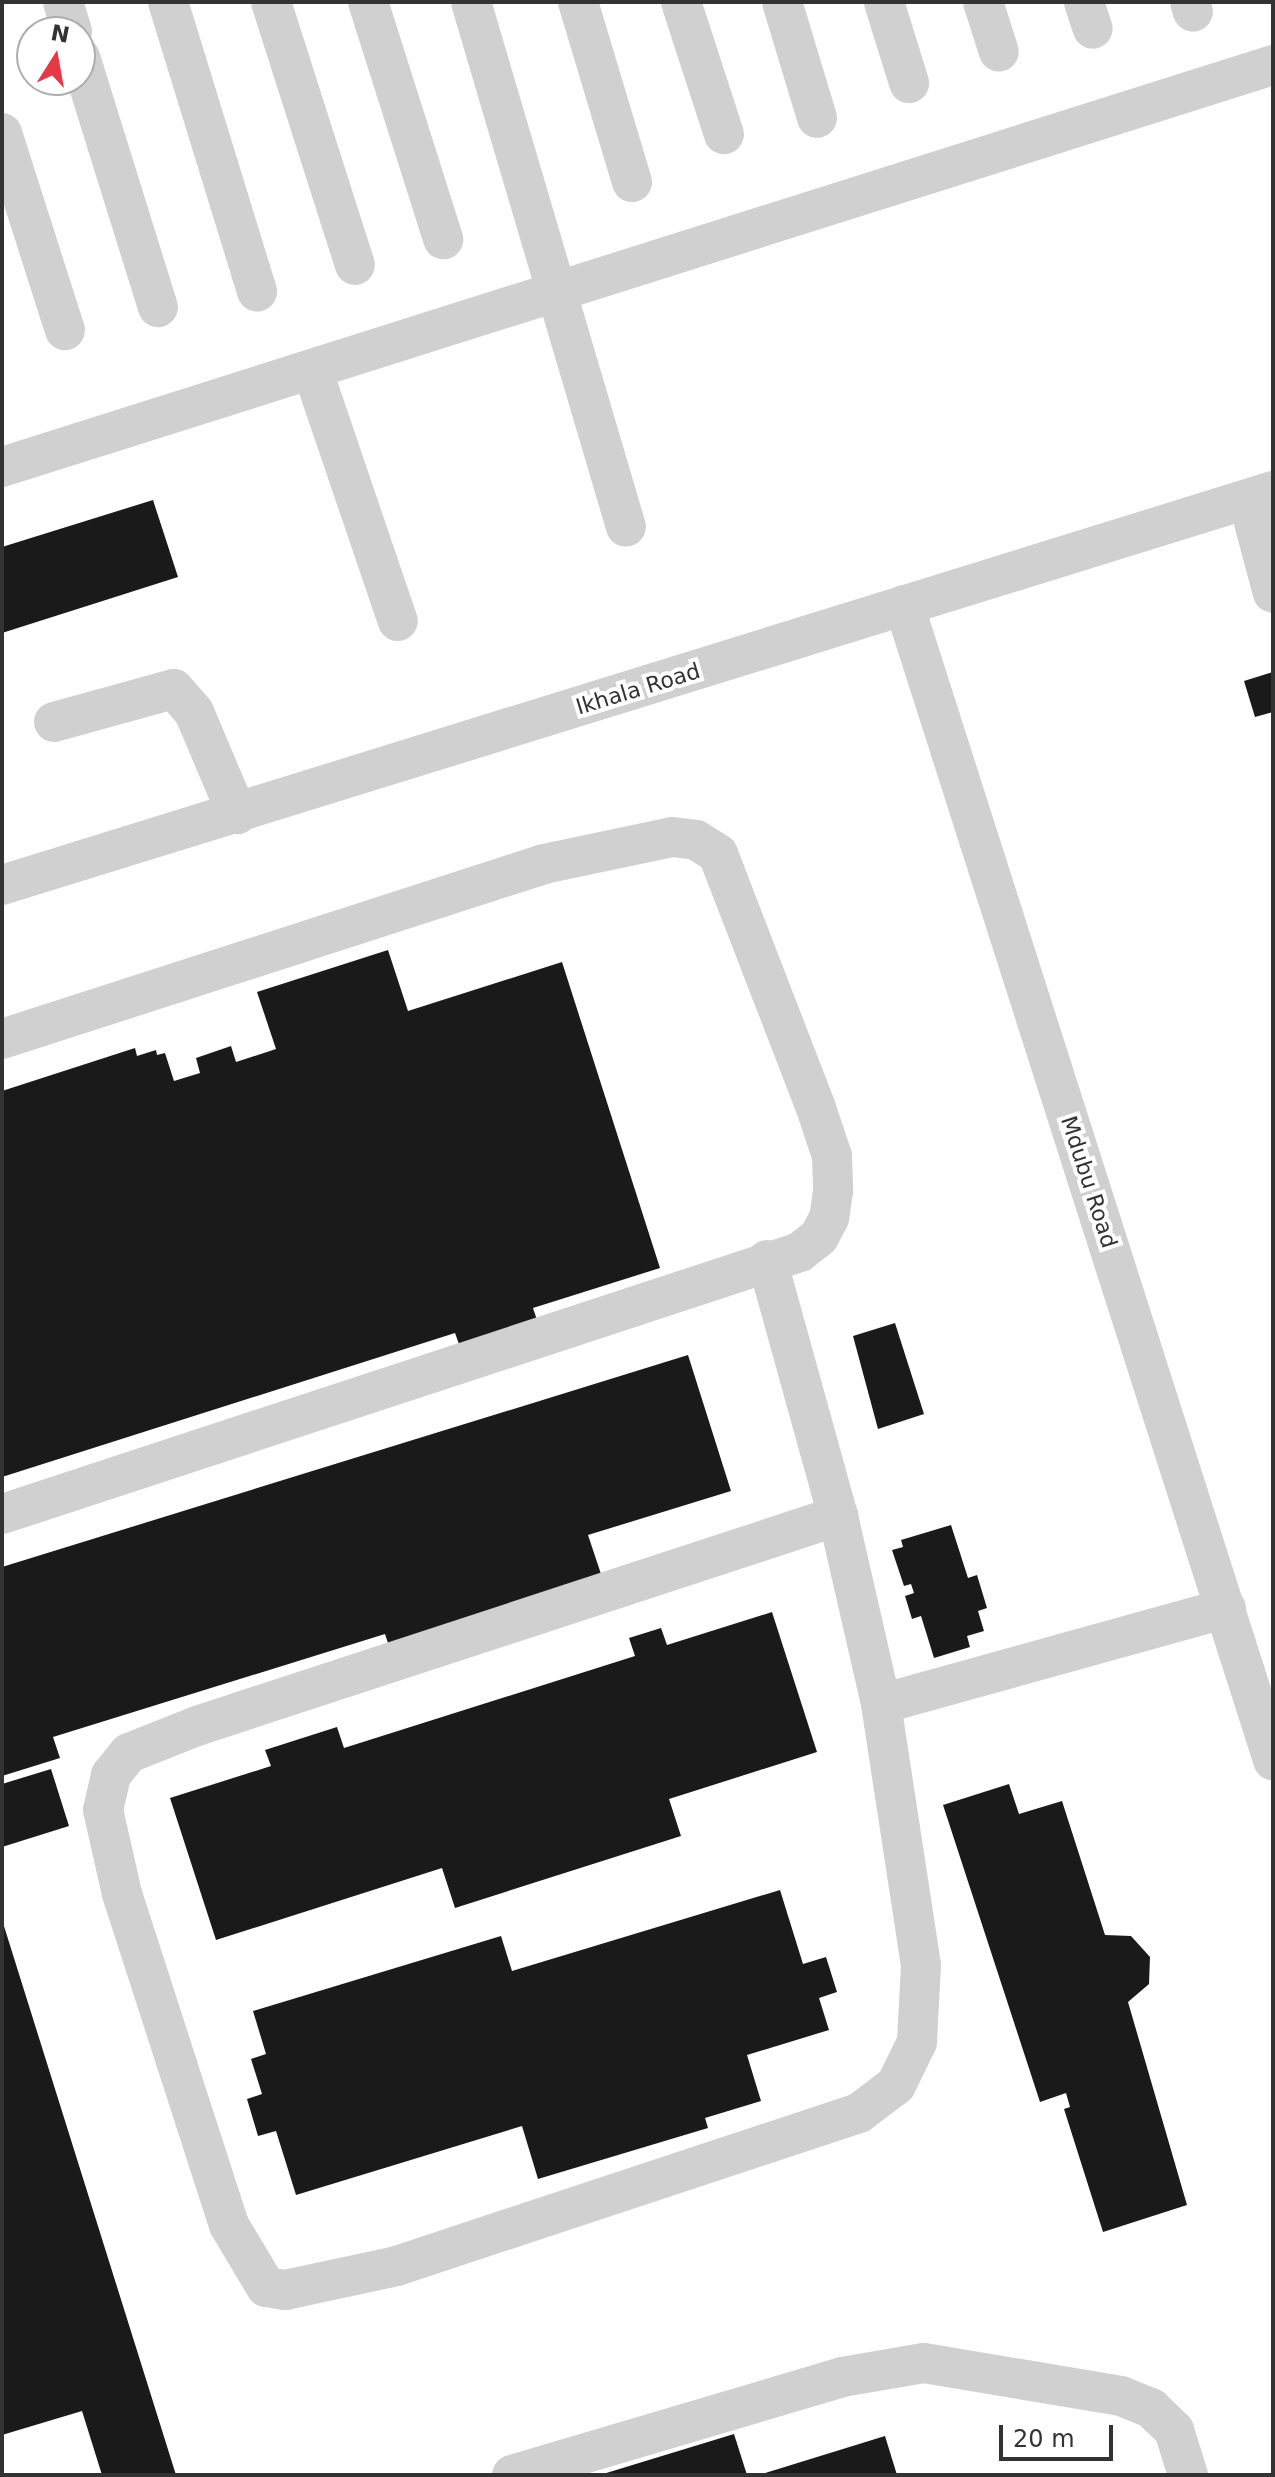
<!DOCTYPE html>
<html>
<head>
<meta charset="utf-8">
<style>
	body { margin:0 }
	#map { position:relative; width:1275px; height:2477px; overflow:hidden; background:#fff; font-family:"DejaVu Sans",sans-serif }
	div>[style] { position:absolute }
	.building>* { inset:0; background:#1a1a1a }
	.minor>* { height:40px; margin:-20px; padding:0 20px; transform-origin:20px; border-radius:20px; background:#d0d0d0 }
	span { translate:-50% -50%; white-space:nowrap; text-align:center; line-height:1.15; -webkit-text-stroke:8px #fff; paint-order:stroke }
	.street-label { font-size:22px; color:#333 }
	.frame { position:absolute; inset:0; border:4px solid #333; pointer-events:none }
	.north { position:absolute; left:16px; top:16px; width:80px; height:80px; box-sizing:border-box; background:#fff; border:2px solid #adadad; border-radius:50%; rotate:11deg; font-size:22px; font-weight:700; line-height:32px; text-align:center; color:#333 }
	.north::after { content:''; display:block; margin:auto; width:28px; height:36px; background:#e63946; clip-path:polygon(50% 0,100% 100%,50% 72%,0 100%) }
	.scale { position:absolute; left:999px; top:2425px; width:114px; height:36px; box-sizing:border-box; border:4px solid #333; border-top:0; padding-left:10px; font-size:24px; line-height:28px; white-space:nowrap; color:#333; -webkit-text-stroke:6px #fff; paint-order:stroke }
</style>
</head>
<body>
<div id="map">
	<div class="building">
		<i style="clip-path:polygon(153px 500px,178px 577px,2px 633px,2px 547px)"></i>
		<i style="clip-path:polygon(1273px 672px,1273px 712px,1255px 717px,1244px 681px)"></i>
		<i style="clip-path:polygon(388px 950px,408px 1011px,562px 962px,660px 1268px,533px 1308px,538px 1323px,460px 1347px,455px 1333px,2px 1477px,2px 1091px,135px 1048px,137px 1056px,156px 1050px,157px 1055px,165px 1053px,174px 1081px,200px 1073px,196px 1058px,231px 1046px,236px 1062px,276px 1049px,257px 992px)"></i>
		<i style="clip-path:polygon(895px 1323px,924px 1414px,878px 1429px,853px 1336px)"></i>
		<i style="clip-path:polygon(688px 1355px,731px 1491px,588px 1535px,602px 1577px,388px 1643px,385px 1634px,53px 1737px,60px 1758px,2px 1776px,2px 1567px)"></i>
		<i style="clip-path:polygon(951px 1525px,968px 1578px,977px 1575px,987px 1608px,978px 1611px,984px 1631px,967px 1636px,970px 1647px,934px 1658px,921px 1616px,912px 1619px,905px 1596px,914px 1593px,911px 1584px,904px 1586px,892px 1550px,903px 1547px,901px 1540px)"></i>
		<i style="clip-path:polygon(772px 1612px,817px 1752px,669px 1799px,681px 1836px,455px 1908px,442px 1868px,216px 1940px,170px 1798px,271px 1766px,265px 1750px,337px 1727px,344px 1748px,635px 1656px,629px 1638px,661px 1628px,667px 1645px)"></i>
		<i style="clip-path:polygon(51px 1769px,69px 1826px,2px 1847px,2px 1784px)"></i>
		<i style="clip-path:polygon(1009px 1784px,1019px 1814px,1062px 1801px,1105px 1935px,1131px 1936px,1150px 1957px,1149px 1984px,1128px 2002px,1187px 2205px,1103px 2232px,1064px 2109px,1070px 2107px,1066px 2093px,1040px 2102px,943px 1805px)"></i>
		<i style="clip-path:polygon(780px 1890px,803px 1964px,826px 1957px,837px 1992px,819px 1998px,829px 2030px,747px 2055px,761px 2101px,705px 2118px,708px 2128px,538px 2179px,522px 2126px,296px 2195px,276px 2131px,258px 2136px,247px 2099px,262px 2094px,251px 2059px,266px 2054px,253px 2011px,501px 1936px,512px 1971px)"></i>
		<i style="clip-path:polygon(2px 1923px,3px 1923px,176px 2475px,102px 2475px,82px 2411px,2px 2435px)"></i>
		<i style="clip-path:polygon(734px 2434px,747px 2475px,603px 2475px,603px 2474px)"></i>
		<i style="clip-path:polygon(885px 2436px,897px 2475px,762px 2475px,762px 2474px)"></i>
	</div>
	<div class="minor">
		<i style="left:63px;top:2px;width:31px;rotate:73deg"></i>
		<i style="left:168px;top:2px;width:303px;rotate:72.9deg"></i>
		<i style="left:271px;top:2px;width:276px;rotate:72.3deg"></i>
		<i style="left:368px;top:2px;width:249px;rotate:72.4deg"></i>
		<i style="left:471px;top:2px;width:547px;rotate:73.55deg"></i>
		<i style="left:578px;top:2px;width:188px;rotate:73.3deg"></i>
		<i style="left:681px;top:2px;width:139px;rotate:72deg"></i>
		<i style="left:782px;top:2px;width:121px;rotate:73.2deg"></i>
		<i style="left:884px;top:2px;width:85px;rotate:72.8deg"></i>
		<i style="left:983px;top:2px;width:52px;rotate:72.3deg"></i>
		<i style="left:1084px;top:2px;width:28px;rotate:72deg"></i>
		<i style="left:1190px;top:2px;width:10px;rotate:73deg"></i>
		<i style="left:80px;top:57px;width:262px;rotate:72.7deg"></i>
		<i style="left:2px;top:133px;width:207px;rotate:72.3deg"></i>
		<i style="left:313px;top:372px;width:263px;rotate:71.2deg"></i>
		<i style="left:2px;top:467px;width:1333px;rotate:-17.55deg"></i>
		<i style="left:1248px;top:500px;width:96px;rotate:75deg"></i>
		<i style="left:904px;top:605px;width:1213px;rotate:72.28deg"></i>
		<i style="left:54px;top:722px;width:124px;rotate:-15.4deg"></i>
		<i style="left:174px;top:689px;width:30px;rotate:49deg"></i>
		<i style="left:194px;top:712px;width:111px;rotate:67.1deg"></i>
		<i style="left:2px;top:885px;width:1331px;rotate:-17.22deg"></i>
		<i style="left:2px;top:1039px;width:570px;rotate:-17.89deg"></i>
		<i style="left:544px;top:864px;width:131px;rotate:-11.9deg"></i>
		<i style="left:672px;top:837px;width:24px;rotate:7deg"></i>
		<i style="left:696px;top:840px;width:26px;rotate:32deg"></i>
		<i style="left:718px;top:854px;width:269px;rotate:68.9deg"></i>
		<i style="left:815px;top:1105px;width:54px;rotate:71.6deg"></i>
		<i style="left:832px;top:1156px;width:35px;rotate:88deg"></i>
		<i style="left:833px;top:1191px;width:27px;rotate:98deg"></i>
		<i style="left:829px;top:1218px;width:21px;rotate:118deg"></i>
		<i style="left:819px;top:1237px;width:24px;rotate:142deg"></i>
		<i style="left:800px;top:1252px;width:840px;rotate:161.82deg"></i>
		<i style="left:767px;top:1260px;width:266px;rotate:74.5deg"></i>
		<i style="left:838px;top:1516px;width:193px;rotate:77.1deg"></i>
		<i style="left:881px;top:1704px;width:264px;rotate:81.3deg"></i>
		<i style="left:921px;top:1965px;width:77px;rotate:93deg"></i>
		<i style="left:917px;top:2042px;width:48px;rotate:116deg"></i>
		<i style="left:896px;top:2085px;width:46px;rotate:142.9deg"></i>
		<i style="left:859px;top:2113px;width:487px;rotate:161.7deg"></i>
		<i style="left:397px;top:2266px;width:115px;rotate:167.9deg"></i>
		<i style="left:285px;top:2290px;width:19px;rotate:-171deg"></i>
		<i style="left:266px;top:2287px;width:72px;rotate:-120.8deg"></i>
		<i style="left:229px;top:2225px;width:348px;rotate:-107.9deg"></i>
		<i style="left:122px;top:1894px;width:86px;rotate:-102.7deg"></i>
		<i style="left:103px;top:1810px;width:36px;rotate:-77deg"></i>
		<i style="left:111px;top:1775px;width:28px;rotate:-51deg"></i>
		<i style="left:129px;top:1753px;width:73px;rotate:-21.7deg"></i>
		<i style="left:197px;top:1726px;width:675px;rotate:-18.14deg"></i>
		<i style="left:881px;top:1704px;width:358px;rotate:-15.5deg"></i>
		<i style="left:512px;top:2475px;width:344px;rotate:-16.5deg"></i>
		<i style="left:842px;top:2377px;width:83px;rotate:-9.7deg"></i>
		<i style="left:924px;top:2363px;width:200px;rotate:9.5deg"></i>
		<i style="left:1121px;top:2396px;width:32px;rotate:22deg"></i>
		<i style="left:1151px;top:2408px;width:32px;rotate:44deg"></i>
		<i style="left:1174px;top:2430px;width:47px;rotate:72.7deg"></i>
	</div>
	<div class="street-label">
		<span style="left:638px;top:689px;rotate:-17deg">Ikhala Road</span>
		<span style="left:1089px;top:1182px;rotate:72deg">Mdubu Road</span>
	</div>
	<div class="frame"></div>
	<div class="north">N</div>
	<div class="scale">20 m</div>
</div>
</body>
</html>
